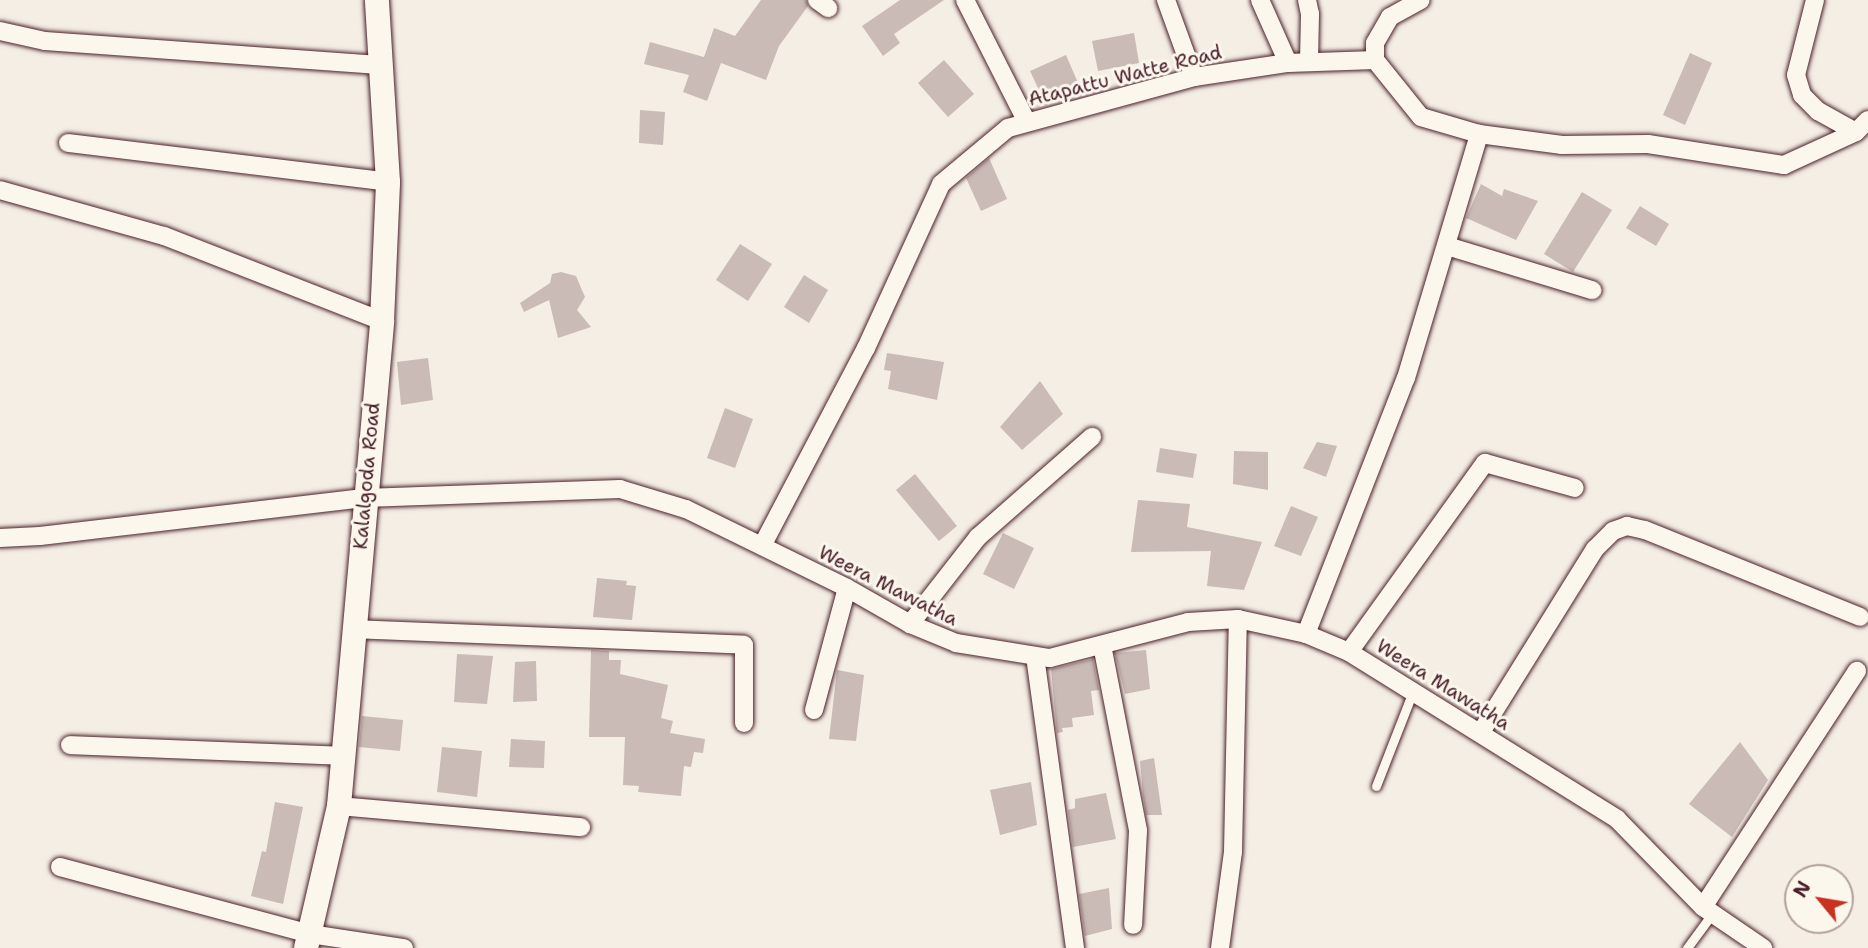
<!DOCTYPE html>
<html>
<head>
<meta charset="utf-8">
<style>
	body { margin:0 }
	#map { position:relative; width:1868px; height:948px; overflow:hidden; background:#f4eee4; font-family:"Shantell Sans",sans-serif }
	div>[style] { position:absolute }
	.building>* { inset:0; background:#cabbb6 }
	.roads { filter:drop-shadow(0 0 2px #4a1f2b) drop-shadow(0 0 2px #4a1f2b) }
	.lane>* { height:9px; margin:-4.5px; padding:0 4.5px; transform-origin:4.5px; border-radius:4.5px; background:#fbf7ec }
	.street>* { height:18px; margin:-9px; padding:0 9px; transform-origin:9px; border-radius:9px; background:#fbf7ec }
	.secondary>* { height:24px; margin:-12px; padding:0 12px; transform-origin:12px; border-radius:12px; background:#fbf7ec }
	span { translate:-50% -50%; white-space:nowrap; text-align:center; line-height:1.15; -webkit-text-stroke:6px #fbf7ec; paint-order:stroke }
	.street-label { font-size:19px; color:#4a1f2b }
	.north { position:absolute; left:1784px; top:864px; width:70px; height:70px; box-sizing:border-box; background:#fbf7ec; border:2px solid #b4a19f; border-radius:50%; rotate:300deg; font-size:19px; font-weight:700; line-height:28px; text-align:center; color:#4a1f2b }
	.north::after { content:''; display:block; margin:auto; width:24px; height:32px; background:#c8321e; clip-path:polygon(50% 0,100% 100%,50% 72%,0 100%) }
</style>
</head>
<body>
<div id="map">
	<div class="building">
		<i style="clip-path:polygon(761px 0,806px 0,808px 6px,779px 46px,766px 80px,721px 63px,707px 101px,683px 92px,689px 75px,644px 64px,650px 42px,704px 57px,714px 28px,735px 36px)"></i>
		<i style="clip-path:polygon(900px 0,944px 0,894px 34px,900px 43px,883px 56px,862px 26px)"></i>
		<i style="clip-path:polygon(1134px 33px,1139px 63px,1098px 71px,1092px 41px)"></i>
		<i style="clip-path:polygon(1690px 53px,1712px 63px,1685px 125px,1663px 115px)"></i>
		<i style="clip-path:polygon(1066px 55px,1081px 90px,1046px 105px,1030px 71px)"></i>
		<i style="clip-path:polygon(944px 60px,974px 94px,948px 117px,918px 83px)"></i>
		<i style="clip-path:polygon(640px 110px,665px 112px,663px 145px,639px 143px)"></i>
		<i style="clip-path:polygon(989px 158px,1007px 199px,981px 211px,966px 178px)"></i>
		<i style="clip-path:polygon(1481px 184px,1502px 196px,1504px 189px,1538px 201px,1516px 240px,1466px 218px)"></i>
		<i style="clip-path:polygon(1582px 192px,1612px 210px,1573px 272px,1544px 254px)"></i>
		<i style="clip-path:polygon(1640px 206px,1669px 224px,1656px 246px,1626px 228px)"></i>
		<i style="clip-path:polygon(740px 244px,772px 264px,748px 301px,716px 280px)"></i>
		<i style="clip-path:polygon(561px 272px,576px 276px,585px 297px,577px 310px,591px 327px,558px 338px,549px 300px,524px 312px,520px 303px,550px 283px,552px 274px)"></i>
		<i style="clip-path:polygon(804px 275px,828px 290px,809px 323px,784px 307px)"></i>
		<i style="clip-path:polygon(887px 353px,944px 362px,937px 400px,888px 389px,891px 371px,884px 370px)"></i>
		<i style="clip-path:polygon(428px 358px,433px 400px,401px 405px,397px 362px)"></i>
		<i style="clip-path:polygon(1040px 381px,1063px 414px,1022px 450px,1000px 427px)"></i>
		<i style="clip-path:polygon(725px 408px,753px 419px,735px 468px,707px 458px)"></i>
		<i style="clip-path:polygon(1317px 442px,1337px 446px,1326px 477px,1303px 468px)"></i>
		<i style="clip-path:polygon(1160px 448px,1197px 454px,1193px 478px,1156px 472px)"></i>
		<i style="clip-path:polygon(1234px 451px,1268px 452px,1268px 490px,1233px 484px)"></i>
		<i style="clip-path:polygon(915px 474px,957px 526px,939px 541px,896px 490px)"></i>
		<i style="clip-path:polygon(1138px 500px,1190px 504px,1187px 527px,1262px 542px,1244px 590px,1207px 586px,1211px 551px,1131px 552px)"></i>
		<i style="clip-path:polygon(1291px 506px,1318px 517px,1301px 556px,1274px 546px)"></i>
		<i style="clip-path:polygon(1003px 533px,1034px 548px,1014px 589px,983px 574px)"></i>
		<i style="clip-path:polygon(597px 578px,627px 581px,626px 585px,636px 586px,632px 620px,593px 617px)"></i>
		<i style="clip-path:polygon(591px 650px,609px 651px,609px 660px,621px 660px,620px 674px,668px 685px,661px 718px,673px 721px,670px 733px,705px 739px,703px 753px,694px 752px,691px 767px,684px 766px,681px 796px,638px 792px,639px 786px,623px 785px,625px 737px,589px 737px)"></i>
		<i style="clip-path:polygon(1146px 650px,1150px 689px,1125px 694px,1115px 653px)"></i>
		<i style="clip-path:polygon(457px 654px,493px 656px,487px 704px,454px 702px)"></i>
		<i style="clip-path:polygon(1093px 659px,1099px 690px,1091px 691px,1094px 715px,1072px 718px,1073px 727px,1062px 728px,1063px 732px,1057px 733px,1051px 669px)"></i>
		<i style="clip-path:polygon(536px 661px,537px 701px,513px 702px,515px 662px)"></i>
		<i style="clip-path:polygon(837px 670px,864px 675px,856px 741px,829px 739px)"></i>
		<i style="clip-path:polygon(362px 716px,403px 720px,400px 751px,359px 747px)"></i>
		<i style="clip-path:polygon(511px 739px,545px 741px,544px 768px,509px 767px)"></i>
		<i style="clip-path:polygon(1740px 742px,1768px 780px,1732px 837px,1689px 804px)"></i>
		<i style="clip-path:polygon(442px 747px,482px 751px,477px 797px,437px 792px)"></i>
		<i style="clip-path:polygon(1154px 758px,1162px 815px,1146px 815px,1143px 795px,1140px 761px)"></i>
		<i style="clip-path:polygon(1031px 782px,1037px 825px,1000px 835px,990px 790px)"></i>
		<i style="clip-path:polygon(1106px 793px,1116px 839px,1073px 847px,1068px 810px,1075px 808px,1075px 799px)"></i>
		<i style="clip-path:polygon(275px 802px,303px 807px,283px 904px,251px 896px,262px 851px,266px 852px)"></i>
		<i style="clip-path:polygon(1109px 888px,1112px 929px,1085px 936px,1079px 894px)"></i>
	</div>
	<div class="roads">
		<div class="lane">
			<i style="left:1376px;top:786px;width:102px;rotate:-68.7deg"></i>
			<i style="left:1687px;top:948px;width:42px;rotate:-53.7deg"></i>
		</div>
		<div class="street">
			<i style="left:817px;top:0;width:14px;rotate:36deg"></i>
			<i style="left:965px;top:0;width:137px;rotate:63.1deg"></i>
			<i style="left:1166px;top:0;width:82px;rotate:70deg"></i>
			<i style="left:1260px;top:0;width:69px;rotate:66deg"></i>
			<i style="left:1307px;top:0;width:14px;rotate:78deg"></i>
			<i style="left:1310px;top:14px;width:48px;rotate:91.2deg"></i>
			<i style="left:1815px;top:0;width:77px;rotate:104.2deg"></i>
			<i style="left:1796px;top:75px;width:21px;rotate:73deg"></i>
			<i style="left:1802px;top:95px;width:23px;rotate:45deg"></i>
			<i style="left:1818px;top:111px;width:43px;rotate:28.9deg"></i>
			<i style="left:0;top:31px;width:46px;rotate:12.5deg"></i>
			<i style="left:45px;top:41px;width:335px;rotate:4.1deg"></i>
			<i style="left:1375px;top:60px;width:17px;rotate:-90deg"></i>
			<i style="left:1375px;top:43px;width:30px;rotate:-60deg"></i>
			<i style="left:1390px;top:17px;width:35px;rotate:-29deg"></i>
			<i style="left:68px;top:143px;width:322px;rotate:6.9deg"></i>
			<i style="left:0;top:190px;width:170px;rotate:15.7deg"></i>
			<i style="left:164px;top:236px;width:234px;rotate:21.3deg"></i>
			<i style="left:1447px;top:246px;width:152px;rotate:16.9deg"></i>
			<i style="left:0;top:538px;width:40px;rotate:-2.9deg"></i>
			<i style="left:40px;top:536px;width:326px;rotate:-6.7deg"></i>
			<i style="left:364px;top:498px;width:256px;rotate:-2deg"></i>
			<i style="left:620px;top:489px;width:69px;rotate:16.9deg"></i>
			<i style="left:686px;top:509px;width:179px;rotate:26.1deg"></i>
			<i style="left:847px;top:588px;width:73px;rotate:29.7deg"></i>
			<i style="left:910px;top:624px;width:50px;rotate:22.4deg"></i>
			<i style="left:956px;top:643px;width:95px;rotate:9.1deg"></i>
			<i style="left:1050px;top:658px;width:143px;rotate:-14.6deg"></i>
			<i style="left:1188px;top:622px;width:50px;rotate:-3.4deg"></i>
			<i style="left:1238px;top:619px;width:70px;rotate:12.4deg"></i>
			<i style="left:1306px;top:634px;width:47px;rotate:22.7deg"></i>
			<i style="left:1349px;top:652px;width:316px;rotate:31.9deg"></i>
			<i style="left:1617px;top:819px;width:123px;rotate:45.7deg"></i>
			<i style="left:1703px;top:907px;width:73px;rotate:34.3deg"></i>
			<i style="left:762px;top:546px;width:224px;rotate:-62.3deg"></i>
			<i style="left:866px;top:348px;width:180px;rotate:-65.4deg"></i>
			<i style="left:941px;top:184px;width:87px;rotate:-39.9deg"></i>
			<i style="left:1008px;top:128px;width:193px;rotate:-15.3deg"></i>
			<i style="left:1194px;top:77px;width:95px;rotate:-8.5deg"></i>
			<i style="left:1288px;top:63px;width:87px;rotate:-2deg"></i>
			<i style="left:1375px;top:60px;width:73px;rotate:51.1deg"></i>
			<i style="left:1421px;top:117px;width:60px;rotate:16.3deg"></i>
			<i style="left:1479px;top:134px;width:84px;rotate:7.5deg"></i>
			<i style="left:1562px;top:145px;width:86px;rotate:-0.7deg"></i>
			<i style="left:1648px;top:144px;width:138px;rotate:8.8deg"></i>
			<i style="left:1784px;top:165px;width:79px;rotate:-24.6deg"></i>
			<i style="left:1856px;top:132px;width:17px;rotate:-45deg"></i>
			<i style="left:910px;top:624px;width:110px;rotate:-52deg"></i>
			<i style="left:978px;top:537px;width:152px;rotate:-41.3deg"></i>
			<i style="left:354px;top:629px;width:390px;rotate:2.3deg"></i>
			<i style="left:744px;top:645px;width:78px;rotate:90deg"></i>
			<i style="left:1306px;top:634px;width:275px;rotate:-68.7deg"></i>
			<i style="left:1406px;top:378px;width:255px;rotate:-73.3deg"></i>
			<i style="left:1102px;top:645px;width:189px;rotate:79deg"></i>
			<i style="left:1138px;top:831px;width:94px;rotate:93deg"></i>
			<i style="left:1349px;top:652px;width:233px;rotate:-54.3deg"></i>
			<i style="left:1485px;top:463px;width:93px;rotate:15.5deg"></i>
			<i style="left:1035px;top:656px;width:295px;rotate:82.2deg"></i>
			<i style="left:814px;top:710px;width:126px;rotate:-74.9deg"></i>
			<i style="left:1481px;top:732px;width:216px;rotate:-58.1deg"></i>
			<i style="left:1595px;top:549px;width:25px;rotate:-45deg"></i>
			<i style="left:1613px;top:531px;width:15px;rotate:-20deg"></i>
			<i style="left:1627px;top:526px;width:18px;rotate:13deg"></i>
			<i style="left:1645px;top:530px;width:232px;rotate:22deg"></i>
			<i style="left:70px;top:745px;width:274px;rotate:2.3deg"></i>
			<i style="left:339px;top:806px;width:243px;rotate:5deg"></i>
			<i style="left:60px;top:867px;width:259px;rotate:15deg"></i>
			<i style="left:310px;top:934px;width:95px;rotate:8.5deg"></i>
			<i style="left:1703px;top:907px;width:282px;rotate:-56.9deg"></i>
			<i style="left:1220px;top:948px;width:97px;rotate:-82.3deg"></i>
			<i style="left:1233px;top:852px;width:233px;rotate:-88.8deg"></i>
		</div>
		<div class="secondary">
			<i style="left:306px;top:948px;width:146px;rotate:-76.9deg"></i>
			<i style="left:339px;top:806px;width:487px;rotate:-84.9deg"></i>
			<i style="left:382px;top:321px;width:139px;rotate:-87.5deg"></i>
			<i style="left:388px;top:182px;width:182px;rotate:-93.5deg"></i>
		</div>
	</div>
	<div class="street-label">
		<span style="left:1125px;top:76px;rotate:-14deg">Atapattu Watte Road</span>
		<span style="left:367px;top:476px;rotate:-85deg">Kalalgoda Road</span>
		<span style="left:888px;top:586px;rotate:27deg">Weera Mawatha</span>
		<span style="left:1443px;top:685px;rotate:32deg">Weera Mawatha</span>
	</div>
	<div class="north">N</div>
</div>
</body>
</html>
